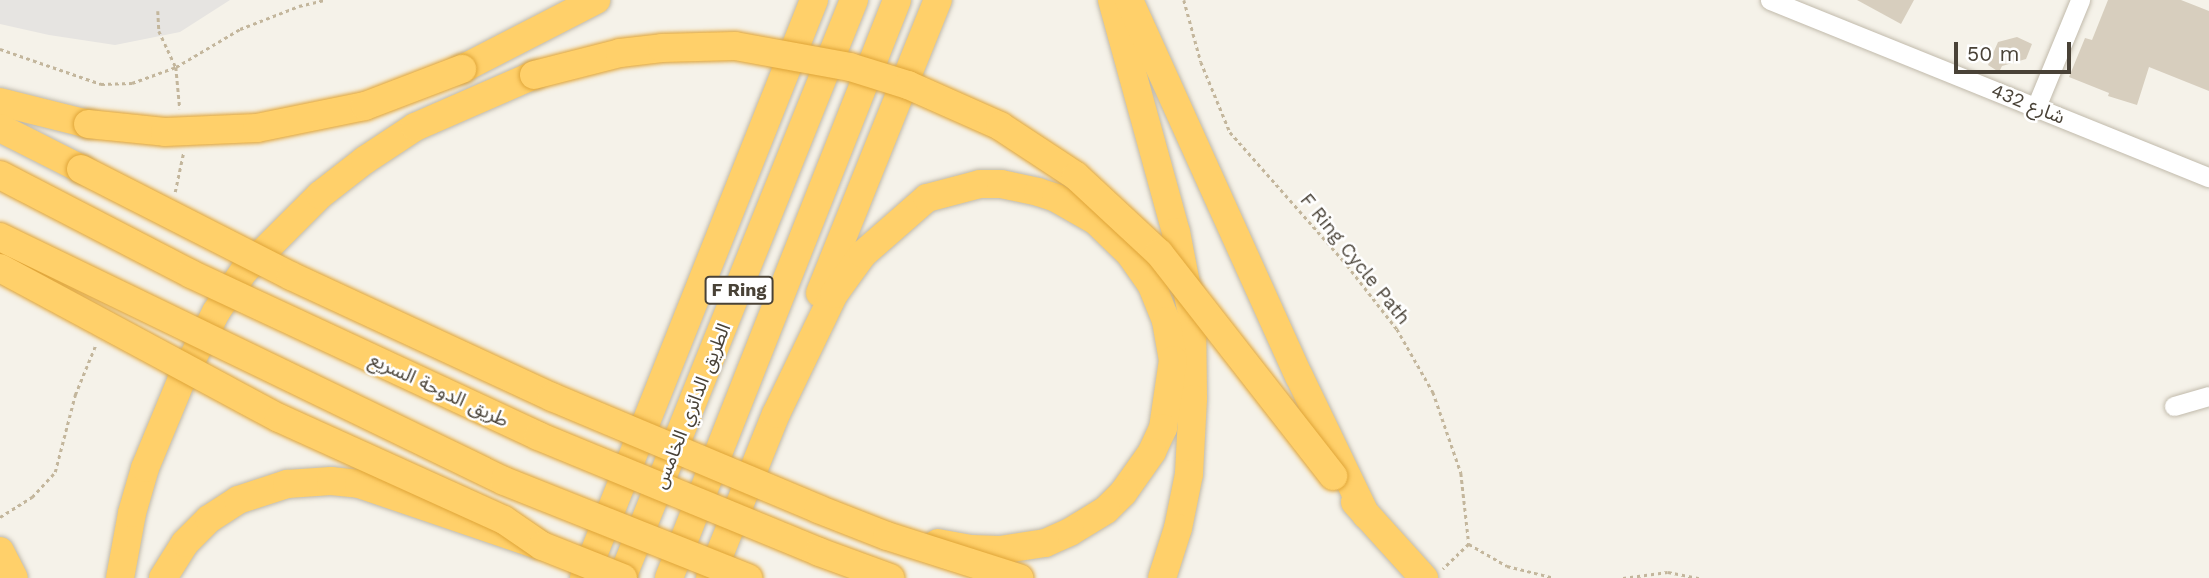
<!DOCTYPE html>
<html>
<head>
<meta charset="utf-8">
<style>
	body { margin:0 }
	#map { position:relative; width:2209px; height:578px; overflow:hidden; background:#f5f2e9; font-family:"Work Sans","Noto Sans Arabic",sans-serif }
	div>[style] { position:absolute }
	.parking>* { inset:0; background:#e6e4e1 }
	.building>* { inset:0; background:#d7cebe }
	.path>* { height:2.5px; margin-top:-1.25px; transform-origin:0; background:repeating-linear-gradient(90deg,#c3b69c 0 3.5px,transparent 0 7px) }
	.roads { filter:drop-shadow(0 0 2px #c1baab) drop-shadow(0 0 2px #c1baab) }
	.minor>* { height:19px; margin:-9.5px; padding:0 9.5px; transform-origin:9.5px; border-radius:9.5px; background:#fff }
	.highway>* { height:28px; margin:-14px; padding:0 14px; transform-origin:14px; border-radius:14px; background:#ffd06a }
	.bridges { filter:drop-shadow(0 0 2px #e0a538) drop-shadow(0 0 2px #e0a538) }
	.highway-bridge>* { height:28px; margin:-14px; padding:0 14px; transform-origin:14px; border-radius:14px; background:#ffd06a }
	span { translate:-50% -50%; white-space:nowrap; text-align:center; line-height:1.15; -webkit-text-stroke:5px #fff; paint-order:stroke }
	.shield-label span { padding:2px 5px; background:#fff; border:2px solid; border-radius:5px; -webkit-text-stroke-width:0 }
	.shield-label { font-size:18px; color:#494237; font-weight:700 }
	.street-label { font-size:19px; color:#494237 }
	.scale { position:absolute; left:1954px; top:42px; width:117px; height:32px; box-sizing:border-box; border:4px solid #494237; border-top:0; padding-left:9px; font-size:21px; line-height:24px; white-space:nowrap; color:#494237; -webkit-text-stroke:5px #fff; paint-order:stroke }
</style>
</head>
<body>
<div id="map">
	<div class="parking">
		<i style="clip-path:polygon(0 0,230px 0,180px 32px,115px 45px,49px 35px,0 24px)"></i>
	</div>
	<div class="building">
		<i style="clip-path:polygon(1857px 0,1914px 0,1901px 24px)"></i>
		<i style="clip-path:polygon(2108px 0,2181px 0,2209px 11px,2209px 91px,2149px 67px,2137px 105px,2108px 96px,2109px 93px,2069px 77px,2085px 38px,2092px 40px)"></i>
		<i style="clip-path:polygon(2017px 37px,2032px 44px,2026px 59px,2002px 66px,1999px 72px,1988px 65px,1998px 42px)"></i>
	</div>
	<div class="path">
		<i style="left:1184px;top:0;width:64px;rotate:74.7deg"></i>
		<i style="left:1201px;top:62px;width:76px;rotate:67.5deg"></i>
		<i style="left:1230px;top:132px;width:171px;rotate:48.6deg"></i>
		<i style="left:1343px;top:260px;width:88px;rotate:52deg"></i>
		<i style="left:1397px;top:329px;width:73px;rotate:60.3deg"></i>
		<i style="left:1433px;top:392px;width:86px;rotate:70.9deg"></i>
		<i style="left:1461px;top:473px;width:71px;rotate:83.6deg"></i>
		<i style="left:1469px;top:544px;width:36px;rotate:136deg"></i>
		<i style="left:158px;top:11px;width:20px;rotate:87deg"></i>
		<i style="left:159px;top:31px;width:40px;rotate:65deg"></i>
		<i style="left:176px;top:67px;width:42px;rotate:84.6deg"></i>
		<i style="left:0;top:49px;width:107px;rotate:19.1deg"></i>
		<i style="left:101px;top:84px;width:31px;rotate:-2deg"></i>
		<i style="left:132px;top:83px;width:47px;rotate:-20deg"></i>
		<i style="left:176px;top:67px;width:74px;rotate:-30.7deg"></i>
		<i style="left:240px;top:29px;width:63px;rotate:-21.3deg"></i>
		<i style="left:299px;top:6px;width:26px;rotate:-13deg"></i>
		<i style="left:175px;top:192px;width:39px;rotate:-78deg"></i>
		<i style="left:0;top:517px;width:38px;rotate:-32deg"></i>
		<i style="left:32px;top:497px;width:34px;rotate:-47deg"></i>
		<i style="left:55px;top:472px;width:80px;rotate:-75.4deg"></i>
		<i style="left:75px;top:395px;width:55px;rotate:-67.6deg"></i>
		<i style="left:1469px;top:544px;width:44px;rotate:30.1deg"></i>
		<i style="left:1507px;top:566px;width:49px;rotate:14deg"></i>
		<i style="left:1623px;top:578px;width:45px;rotate:-7.6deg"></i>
		<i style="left:1668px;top:572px;width:32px;rotate:11deg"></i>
	</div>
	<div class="roads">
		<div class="minor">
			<i style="left:1770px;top:0;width:473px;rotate:22deg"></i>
			<i style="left:2036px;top:107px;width:116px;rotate:-67.6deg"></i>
			<i style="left:2174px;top:406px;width:36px;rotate:-16deg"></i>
		</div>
		<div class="highway">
			<i style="left:1112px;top:0;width:241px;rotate:74.6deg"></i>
			<i style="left:1176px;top:232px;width:84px;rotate:79deg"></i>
			<i style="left:1192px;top:314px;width:85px;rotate:89.3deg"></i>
			<i style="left:1193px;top:399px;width:75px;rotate:93.1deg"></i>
			<i style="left:1189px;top:474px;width:55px;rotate:101.5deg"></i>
			<i style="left:1178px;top:528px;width:52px;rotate:107.7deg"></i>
			<i style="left:1129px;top:0;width:413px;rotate:65.7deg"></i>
			<i style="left:1299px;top:376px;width:154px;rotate:64.3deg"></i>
			<i style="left:462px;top:69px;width:151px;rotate:-27.2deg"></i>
			<i style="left:0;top:102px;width:91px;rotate:14deg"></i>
			<i style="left:0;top:128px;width:91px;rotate:26.8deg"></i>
			<i style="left:820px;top:293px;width:316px;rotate:-68.1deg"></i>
			<i style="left:1355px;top:502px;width:103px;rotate:47.8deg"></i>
			<i style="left:0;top:551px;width:30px;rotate:63deg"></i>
			<i style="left:120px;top:578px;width:66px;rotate:-79.5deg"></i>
			<i style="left:132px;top:513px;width:47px;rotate:-73.9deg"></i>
			<i style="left:145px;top:468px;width:94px;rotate:-67.5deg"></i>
			<i style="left:181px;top:381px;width:77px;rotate:-63.1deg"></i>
			<i style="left:216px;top:312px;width:50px;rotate:-55.7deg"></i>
			<i style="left:244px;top:271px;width:107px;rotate:-45deg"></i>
			<i style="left:320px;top:195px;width:57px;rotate:-37.9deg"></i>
			<i style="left:365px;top:160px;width:60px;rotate:-33.4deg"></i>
			<i style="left:415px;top:127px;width:130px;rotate:-23.6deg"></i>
			<i style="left:163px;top:578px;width:41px;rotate:-57.8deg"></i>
			<i style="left:185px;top:543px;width:34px;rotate:-45deg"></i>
			<i style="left:209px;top:519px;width:35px;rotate:-33deg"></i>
			<i style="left:238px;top:500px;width:52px;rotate:-18.1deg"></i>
			<i style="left:287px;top:484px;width:44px;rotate:-3.9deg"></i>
			<i style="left:331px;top:481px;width:28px;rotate:6deg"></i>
			<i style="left:359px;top:484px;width:186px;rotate:18.8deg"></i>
			<i style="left:584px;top:578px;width:622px;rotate:-68.3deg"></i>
			<i style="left:622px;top:578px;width:623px;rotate:-68.13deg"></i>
			<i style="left:669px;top:578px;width:621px;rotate:-68.47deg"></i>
			<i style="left:710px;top:578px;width:177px;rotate:-68.1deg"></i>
			<i style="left:776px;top:414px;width:133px;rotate:-64.2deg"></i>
			<i style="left:834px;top:294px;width:49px;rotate:-54.1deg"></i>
			<i style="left:863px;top:254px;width:85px;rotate:-41.2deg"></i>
			<i style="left:927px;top:198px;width:55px;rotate:-14.8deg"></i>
			<i style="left:980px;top:184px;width:21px"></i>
			<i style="left:1001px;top:184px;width:38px;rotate:12deg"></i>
			<i style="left:1038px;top:192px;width:19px;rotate:18deg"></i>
			<i style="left:1056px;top:198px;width:46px;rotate:29.9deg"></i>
			<i style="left:1096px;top:221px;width:47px;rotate:44.1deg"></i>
			<i style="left:1130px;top:254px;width:39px;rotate:55deg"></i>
			<i style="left:1152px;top:286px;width:38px;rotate:68deg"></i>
			<i style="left:1166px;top:321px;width:40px;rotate:80deg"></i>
			<i style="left:1173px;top:360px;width:69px;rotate:98.4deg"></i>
			<i style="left:1163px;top:428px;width:26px;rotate:115deg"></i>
			<i style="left:1152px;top:452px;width:50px;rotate:125.3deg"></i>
			<i style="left:1123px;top:493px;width:24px;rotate:135deg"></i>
			<i style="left:1106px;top:510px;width:42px;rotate:148.6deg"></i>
			<i style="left:1070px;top:532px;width:27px;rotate:156deg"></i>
			<i style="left:1045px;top:543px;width:46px;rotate:171.2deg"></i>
			<i style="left:1000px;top:550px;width:29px;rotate:-178deg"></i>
			<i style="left:971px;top:549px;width:34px;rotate:-170deg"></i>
		</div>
	</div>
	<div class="bridges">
		<div class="highway-bridge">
			<i style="left:534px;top:75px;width:89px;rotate:-14.3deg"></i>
			<i style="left:620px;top:53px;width:42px;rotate:-6.8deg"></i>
			<i style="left:662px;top:48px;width:73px;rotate:-1.6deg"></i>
			<i style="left:735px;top:46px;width:117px;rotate:10.3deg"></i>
			<i style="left:850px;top:67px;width:61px;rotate:17.2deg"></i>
			<i style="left:908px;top:85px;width:101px;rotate:24deg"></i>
			<i style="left:1000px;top:126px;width:91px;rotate:33.3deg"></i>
			<i style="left:1076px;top:176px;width:113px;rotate:42.9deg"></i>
			<i style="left:1159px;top:253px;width:283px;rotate:52deg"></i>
			<i style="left:88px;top:124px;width:77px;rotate:5.9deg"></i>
			<i style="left:165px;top:132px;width:92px;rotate:-2.5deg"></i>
			<i style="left:257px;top:128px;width:110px;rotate:-11.5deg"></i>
			<i style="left:365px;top:106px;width:104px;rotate:-20.9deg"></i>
			<i style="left:81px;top:169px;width:236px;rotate:27deg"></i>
			<i style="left:291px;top:276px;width:288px;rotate:24.9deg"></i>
			<i style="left:552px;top:397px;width:289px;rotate:22.8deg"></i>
			<i style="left:818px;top:509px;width:74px;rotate:21.4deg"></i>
			<i style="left:887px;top:536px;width:139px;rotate:17.7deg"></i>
			<i style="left:0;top:175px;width:215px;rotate:27.4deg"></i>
			<i style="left:191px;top:274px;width:383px;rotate:25deg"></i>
			<i style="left:538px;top:436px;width:304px;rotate:22.4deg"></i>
			<i style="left:819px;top:552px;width:76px;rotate:20.1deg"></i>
			<i style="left:0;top:237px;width:560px;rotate:25.83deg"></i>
			<i style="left:504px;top:481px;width:263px;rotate:21.7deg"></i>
			<i style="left:0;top:268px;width:317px;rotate:28.3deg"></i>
			<i style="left:279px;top:418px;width:247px;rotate:24.4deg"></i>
			<i style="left:504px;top:520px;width:46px;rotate:34.4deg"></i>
			<i style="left:542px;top:546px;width:87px;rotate:21.6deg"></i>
		</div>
	</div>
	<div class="shield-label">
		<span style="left:739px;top:290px">F Ring</span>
	</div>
	<div class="street-label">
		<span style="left:2028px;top:104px;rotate:22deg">شارع 432</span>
		<span style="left:1355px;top:259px;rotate:51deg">F Ring Cycle Path</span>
		<span style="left:439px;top:390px;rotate:25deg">طريق الدوحة السريع</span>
		<span style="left:692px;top:406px;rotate:-68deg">الطريق الدائري الخامس</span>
	</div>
	<div class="scale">50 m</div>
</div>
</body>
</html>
